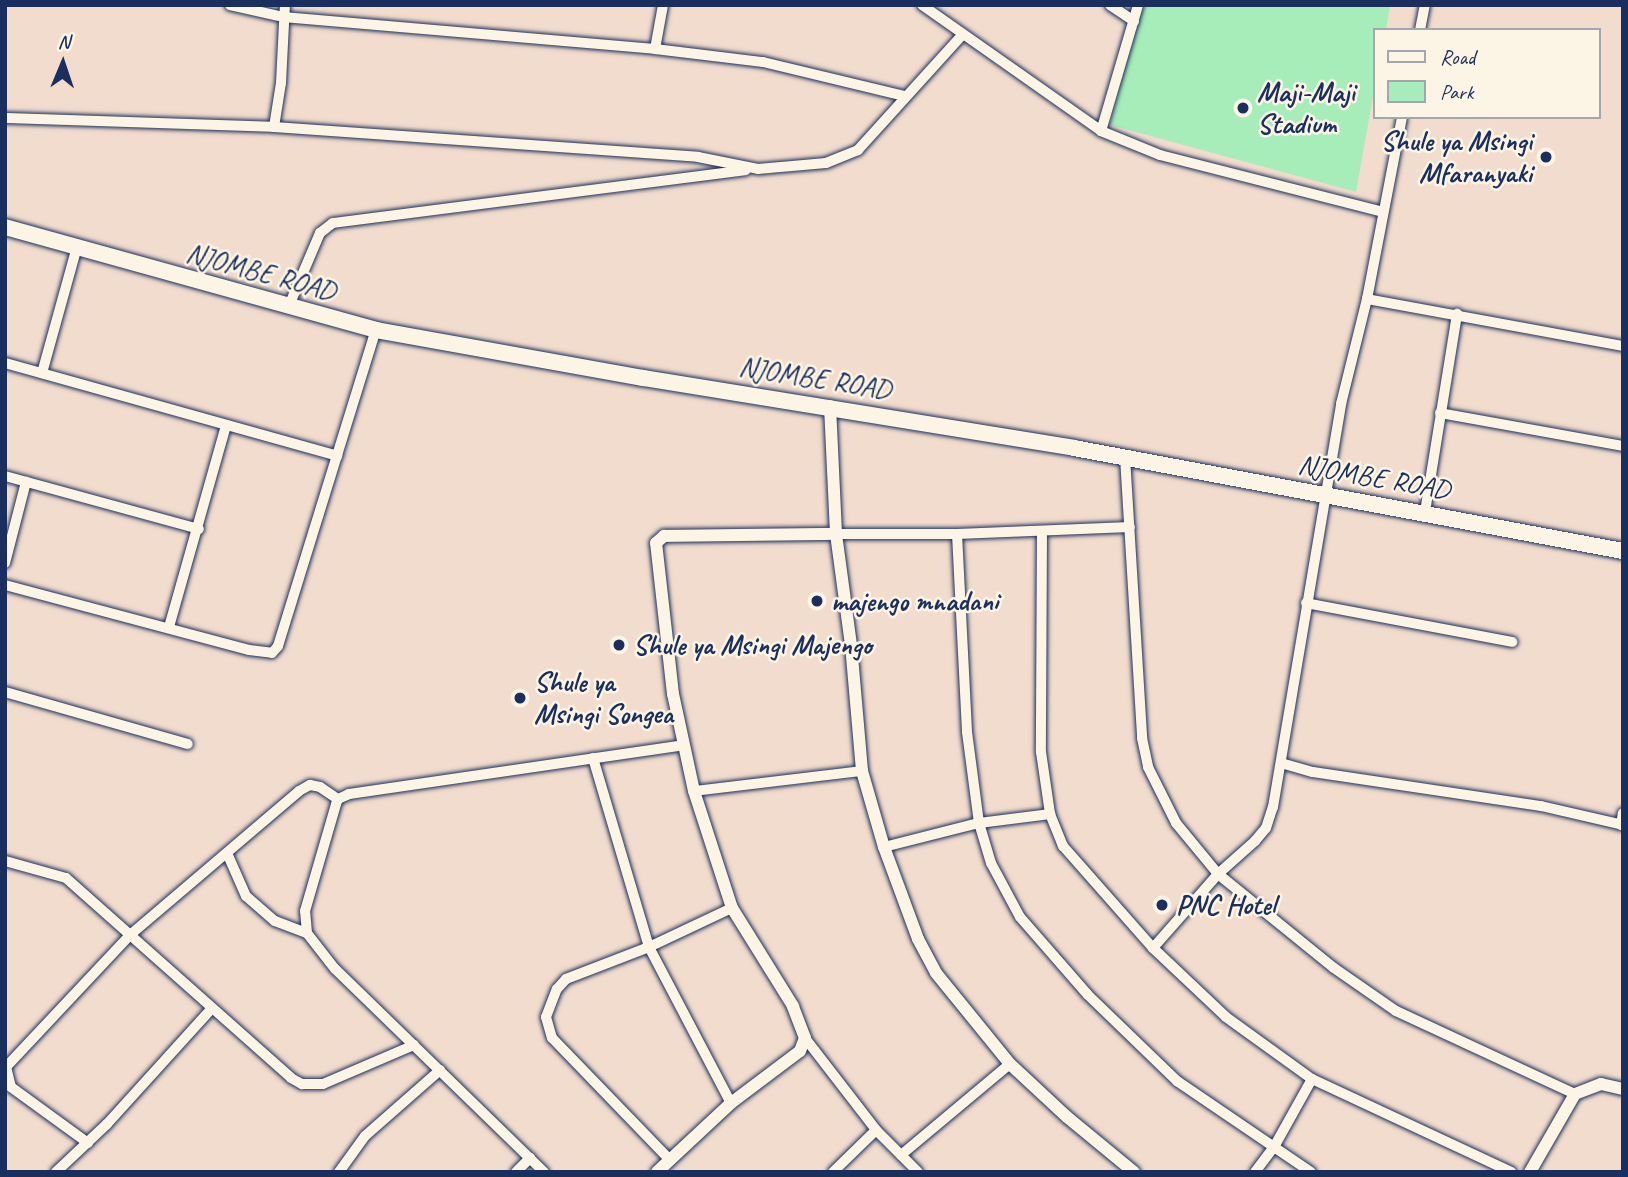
<!DOCTYPE html>
<html>
<head>
<meta charset="utf-8">
<style>
	body { margin:0 }
	#map { position:relative; width:1628px; height:1177px; overflow:hidden; background:#f2dccd; font-family:Caveat,sans-serif }
	div>[style] { position:absolute }
	.green>* { inset:0; background:#a6edb9 }
	.roads { filter:drop-shadow(0 0 2px #1b2f5e) drop-shadow(0 0 2px #1b2f5e) }
	.minor>* { height:10px; margin:-5px; padding:0 5px; transform-origin:5px; border-radius:5px; background:#fcf5e5 }
	.tertiary>* { height:12px; margin:-6px; padding:0 6px; transform-origin:6px; border-radius:6px; background:#fcf5e5 }
	.trunk>* { height:16px; margin:-8px; padding:0 8px; transform-origin:8px; border-radius:8px; background:#fcf5e5 }
	.dots>* { width:19px; height:19px; translate:-50% -50%; box-sizing:border-box; border:4px solid #fcf5e5; border-radius:50% }
	span { translate:-50% -50%; white-space:nowrap; text-align:center; line-height:1.15; -webkit-text-stroke:5px #fcf5e5; paint-order:stroke }
	.poi-label { font-size:28px; color:#1b2f5e; font-weight:700 }
	.left { translate:0 -50%; text-align:left }
	.right { translate:-100% -50%; text-align:right }
	.street-label { font-size:28px; color:#1b2f5e }
	.frame { position:absolute; inset:0; border:7px solid #1b2f5e; pointer-events:none }
	.legend { position:absolute; left:1373px; top:28px; width:228px; height:91px; box-sizing:border-box; background:#fcf5e5; border:2px solid #a2a6af; margin:0; padding:9px 12px; list-style:none; font-size:21px; color:#1b2f5e }
	.legend li { display:flex; align-items:center; gap:14px; height:35px }
	.legend b { width:35px; border:2px solid #a2a6af }
	.north { position:absolute; left:28px; top:28px; width:70px; height:70px; -webkit-text-stroke:5px #fcf5e5; paint-order:stroke; rotate:2deg; font-size:19px; font-weight:700; line-height:28px; text-align:center; color:#1b2f5e }
	.north::after { content:''; display:block; margin:auto; width:24px; height:32px; background:#1b2f5e; clip-path:polygon(50% 0,100% 100%,50% 72%,0 100%) }
</style>
</head>
<body>
<div id="map">
	<div class="green">
		<i style="clip-path:polygon(1140px 5px,1390px 5px,1386px 30px,1374px 30px,1374px 91px,1356px 192px,1110px 125px)"></i>
	</div>
	<div class="roads">
		<div class="minor">
			<i style="left:230px;top:5px;width:54px;rotate:12.8deg"></i>
			<i style="left:283px;top:17px;width:373px;rotate:4.9deg"></i>
			<i style="left:655px;top:49px;width:109px;rotate:6.9deg"></i>
			<i style="left:763px;top:62px;width:146px;rotate:13.5deg"></i>
			<i style="left:922px;top:5px;width:219px;rotate:35.1deg"></i>
			<i style="left:1101px;top:131px;width:64px;rotate:22.1deg"></i>
			<i style="left:1160px;top:155px;width:230px;rotate:14.3deg"></i>
			<i style="left:1110px;top:5px;width:29px;rotate:34deg"></i>
			<i style="left:1420px;top:30px;width:25px;rotate:-79deg"></i>
			<i style="left:655px;top:49px;width:45px;rotate:-79.7deg"></i>
			<i style="left:5px;top:118px;width:269px;rotate:1.9deg"></i>
			<i style="left:274px;top:127px;width:425px;rotate:4deg"></i>
			<i style="left:698px;top:157px;width:61px;rotate:11.3deg"></i>
			<i style="left:758px;top:169px;width:68px;rotate:-5deg"></i>
			<i style="left:826px;top:163px;width:35px;rotate:-22deg"></i>
			<i style="left:858px;top:150px;width:156px;rotate:-47.8deg"></i>
			<i style="left:274px;top:127px;width:45px;rotate:-81deg"></i>
			<i style="left:281px;top:83px;width:78px;rotate:-87.1deg"></i>
			<i style="left:1101px;top:131px;width:131px;rotate:-73.6deg"></i>
			<i style="left:1367px;top:299px;width:260px;rotate:10.4deg"></i>
			<i style="left:288px;top:308px;width:82px;rotate:-66.9deg"></i>
			<i style="left:320px;top:233px;width:16px;rotate:-38deg"></i>
			<i style="left:333px;top:223px;width:416px;rotate:-7.3deg"></i>
			<i style="left:5px;top:363px;width:345px;rotate:15.6deg"></i>
			<i style="left:42px;top:373px;width:131px;rotate:-74.5deg"></i>
			<i style="left:1440px;top:413px;width:186px;rotate:10.2deg"></i>
			<i style="left:1125px;top:457px;width:282px;rotate:86.5deg"></i>
			<i style="left:1142px;top:738px;width:30px;rotate:78deg"></i>
			<i style="left:1148px;top:767px;width:63px;rotate:63.4deg"></i>
			<i style="left:1176px;top:823px;width:66px;rotate:50.5deg"></i>
			<i style="left:1218px;top:874px;width:149px;rotate:39deg"></i>
			<i style="left:1334px;top:968px;width:75px;rotate:34.7deg"></i>
			<i style="left:1396px;top:1011px;width:197px;rotate:24.9deg"></i>
			<i style="left:5px;top:476px;width:201px;rotate:15.3deg"></i>
			<i style="left:1425px;top:512px;width:201px;rotate:-80.8deg"></i>
			<i style="left:1042px;top:531px;width:221px;rotate:90.3deg"></i>
			<i style="left:1041px;top:752px;width:63px;rotate:81.7deg"></i>
			<i style="left:1050px;top:814px;width:35px;rotate:68deg"></i>
			<i style="left:1063px;top:846px;width:136px;rotate:48.6deg"></i>
			<i style="left:1153px;top:948px;width:100px;rotate:43.4deg"></i>
			<i style="left:1226px;top:1017px;width:106px;rotate:35.8deg"></i>
			<i style="left:1312px;top:1079px;width:220px;rotate:25deg"></i>
			<i style="left:836px;top:534px;width:121px"></i>
			<i style="left:957px;top:534px;width:173px;rotate:-2.3deg"></i>
			<i style="left:957px;top:534px;width:198px;rotate:87.1deg"></i>
			<i style="left:967px;top:732px;width:92px;rotate:82.5deg"></i>
			<i style="left:979px;top:823px;width:42px;rotate:73.3deg"></i>
			<i style="left:991px;top:863px;width:61px;rotate:61.8deg"></i>
			<i style="left:1020px;top:917px;width:103px;rotate:48.9deg"></i>
			<i style="left:1088px;top:995px;width:124px;rotate:44deg"></i>
			<i style="left:1177px;top:1081px;width:162px;rotate:34.2deg"></i>
			<i style="left:5px;top:563px;width:84px;rotate:-75.5deg"></i>
			<i style="left:5px;top:585px;width:253px;rotate:14.9deg"></i>
			<i style="left:249px;top:650px;width:23px;rotate:7deg"></i>
			<i style="left:272px;top:653px;width:9px;rotate:-49deg"></i>
			<i style="left:278px;top:646px;width:331px;rotate:-72.8deg"></i>
			<i style="left:1306px;top:603px;width:210px;rotate:10.7deg"></i>
			<i style="left:169px;top:627px;width:210px;rotate:-74.2deg"></i>
			<i style="left:5px;top:692px;width:190px;rotate:15.9deg"></i>
			<i style="left:593px;top:758px;width:197px;rotate:73.5deg"></i>
			<i style="left:649px;top:947px;width:176px;rotate:62.3deg"></i>
			<i style="left:1281px;top:763px;width:33px;rotate:16deg"></i>
			<i style="left:1313px;top:772px;width:231px;rotate:8.5deg"></i>
			<i style="left:1541px;top:806px;width:84px;rotate:13deg"></i>
			<i style="left:694px;top:791px;width:169px;rotate:-6.8deg"></i>
			<i style="left:1621px;top:825px;width:12px;rotate:-81deg"></i>
			<i style="left:884px;top:847px;width:98px;rotate:-14.2deg"></i>
			<i style="left:979px;top:823px;width:72px;rotate:-7.2deg"></i>
			<i style="left:227px;top:853px;width:47px;rotate:66.2deg"></i>
			<i style="left:246px;top:896px;width:38px;rotate:41deg"></i>
			<i style="left:275px;top:921px;width:34px;rotate:21deg"></i>
			<i style="left:5px;top:861px;width:63px;rotate:15.6deg"></i>
			<i style="left:66px;top:878px;width:301px;rotate:41.6deg"></i>
			<i style="left:291px;top:1078px;width:13px;rotate:29deg"></i>
			<i style="left:302px;top:1084px;width:21px"></i>
			<i style="left:323px;top:1084px;width:99px;rotate:-23.2deg"></i>
			<i style="left:1153px;top:948px;width:98px;rotate:-48.7deg"></i>
			<i style="left:1218px;top:874px;width:50px;rotate:-41.7deg"></i>
			<i style="left:1255px;top:841px;width:17px;rotate:-50deg"></i>
			<i style="left:1266px;top:828px;width:22px;rotate:-72deg"></i>
			<i style="left:1273px;top:807px;width:409px;rotate:-80.4deg"></i>
			<i style="left:1341px;top:404px;width:108px;rotate:-76.1deg"></i>
			<i style="left:1367px;top:299px;width:185px;rotate:-79.1deg"></i>
			<i style="left:805px;top:1038px;width:116px;rotate:52.3deg"></i>
			<i style="left:876px;top:1130px;width:59px;rotate:45deg"></i>
			<i style="left:88px;top:1143px;width:95px;rotate:-144deg"></i>
			<i style="left:11px;top:1087px;width:21px;rotate:-104deg"></i>
			<i style="left:6px;top:1067px;width:181px;rotate:-46.8deg"></i>
			<i style="left:130px;top:935px;width:222px;rotate:-40.4deg"></i>
			<i style="left:299px;top:791px;width:13px;rotate:-29deg"></i>
			<i style="left:310px;top:785px;width:10px;rotate:11deg"></i>
			<i style="left:320px;top:787px;width:22px;rotate:34deg"></i>
			<i style="left:901px;top:1155px;width:142px;rotate:-39.9deg"></i>
			<i style="left:669px;top:1159px;width:168px;rotate:-134deg"></i>
			<i style="left:552px;top:1038px;width:22px;rotate:-106deg"></i>
			<i style="left:546px;top:1017px;width:30px;rotate:-69deg"></i>
			<i style="left:557px;top:989px;width:13px;rotate:-48deg"></i>
			<i style="left:566px;top:979px;width:89px;rotate:-21.1deg"></i>
			<i style="left:649px;top:947px;width:92px;rotate:-25.2deg"></i>
			<i style="left:56px;top:1172px;width:70px;rotate:-43.3deg"></i>
			<i style="left:107px;top:1124px;width:156px;rotate:-47.8deg"></i>
			<i style="left:339px;top:1172px;width:44px;rotate:-54.2deg"></i>
			<i style="left:365px;top:1136px;width:100px;rotate:-41.3deg"></i>
			<i style="left:516px;top:1172px;width:20px;rotate:-45deg"></i>
			<i style="left:544px;top:1172px;width:291px;rotate:-135.8deg"></i>
			<i style="left:335px;top:969px;width:46px;rotate:-127.9deg"></i>
			<i style="left:307px;top:933px;width:22px;rotate:-95deg"></i>
			<i style="left:305px;top:911px;width:111px;rotate:-73.8deg"></i>
			<i style="left:336px;top:804px;width:5px;rotate:-68deg"></i>
			<i style="left:338px;top:799px;width:12px;rotate:-24deg"></i>
			<i style="left:349px;top:794px;width:338px;rotate:-8.3deg"></i>
			<i style="left:833px;top:1172px;width:60px;rotate:-44.3deg"></i>
			<i style="left:1255px;top:1172px;width:31px;rotate:-53deg"></i>
			<i style="left:1274px;top:1147px;width:78px;rotate:-60.8deg"></i>
		</div>
		<div class="tertiary">
			<i style="left:830px;top:406px;width:128px;rotate:87.3deg"></i>
			<i style="left:836px;top:534px;width:112px;rotate:82.3deg"></i>
			<i style="left:851px;top:645px;width:126px;rotate:85deg"></i>
			<i style="left:862px;top:771px;width:79px;rotate:73.9deg"></i>
			<i style="left:884px;top:847px;width:98px;rotate:69.7deg"></i>
			<i style="left:918px;top:939px;width:38px;rotate:62deg"></i>
			<i style="left:936px;top:973px;width:117px;rotate:50.9deg"></i>
			<i style="left:1010px;top:1064px;width:78px;rotate:42.9deg"></i>
			<i style="left:1067px;top:1117px;width:87px;rotate:39.4deg"></i>
			<i style="left:657px;top:1172px;width:101px;rotate:-43deg"></i>
			<i style="left:731px;top:1103px;width:86px;rotate:-37deg"></i>
			<i style="left:800px;top:1051px;width:14px;rotate:-69deg"></i>
			<i style="left:805px;top:1038px;width:34px;rotate:-111deg"></i>
			<i style="left:793px;top:1006px;width:115px;rotate:-121.9deg"></i>
			<i style="left:732px;top:908px;width:123px;rotate:-108deg"></i>
			<i style="left:694px;top:791px;width:99px;rotate:-102.2deg"></i>
			<i style="left:673px;top:694px;width:152px;rotate:-96.4deg"></i>
			<i style="left:656px;top:543px;width:11px;rotate:-41deg"></i>
			<i style="left:664px;top:536px;width:172px;rotate:-0.7deg"></i>
			<i style="left:1530px;top:1172px;width:90px;rotate:-60deg"></i>
			<i style="left:1575px;top:1094px;width:28px;rotate:-21deg"></i>
			<i style="left:1601px;top:1084px;width:23px;rotate:13deg"></i>
		</div>
		<div class="trunk">
			<i style="left:5px;top:227px;width:385px;rotate:15.5deg"></i>
			<i style="left:376px;top:330px;width:271px;rotate:10.2deg"></i>
			<i style="left:643px;top:378px;width:437px;rotate:9.2deg"></i>
			<i style="left:1074px;top:448px;width:559px;rotate:10.63deg"></i>
		</div>
	</div>
	<div class="dots">
		<i style="left:1243px;top:108px;background:#1b2f5e"></i>
		<i style="left:1546px;top:157px;background:#1b2f5e"></i>
		<i style="left:817px;top:601px;background:#1b2f5e"></i>
		<i style="left:619px;top:645px;background:#1b2f5e"></i>
		<i style="left:520px;top:698px;background:#1b2f5e"></i>
		<i style="left:1162px;top:905px;background:#1b2f5e"></i>
	</div>
	<div class="poi-label">
		<span class="left" style="left:1257px;top:108px">Maji-Maji<br>Stadium</span>
		<span class="right" style="left:1532px;top:157px">Shule ya Msingi<br>Mfaranyaki</span>
		<span class="left" style="left:831px;top:601px">majengo mnadani</span>
		<span class="left" style="left:633px;top:645px">Shule ya Msingi Majengo</span>
		<span class="left" style="left:534px;top:698px">Shule ya<br>Msingi Songea</span>
		<span class="left" style="left:1176px;top:905px">PNC Hotel</span>
	</div>
	<div class="street-label">
		<span style="left:261px;top:272px;rotate:15deg">NJOMBE ROAD</span>
		<span style="left:815px;top:378px;rotate:9deg">NJOMBE ROAD</span>
		<span style="left:1374px;top:477px;rotate:10deg">NJOMBE ROAD</span>
	</div>
	<div class="frame"></div>
	<ul class="legend">
	<li><b style="height:9px;background:#fcf5e5"></b>Road</li>
	<li><b style="height:19px;background:#a6edb9"></b>Park</li>
	</ul>
	<div class="north">N</div>
</div>
</body>
</html>
